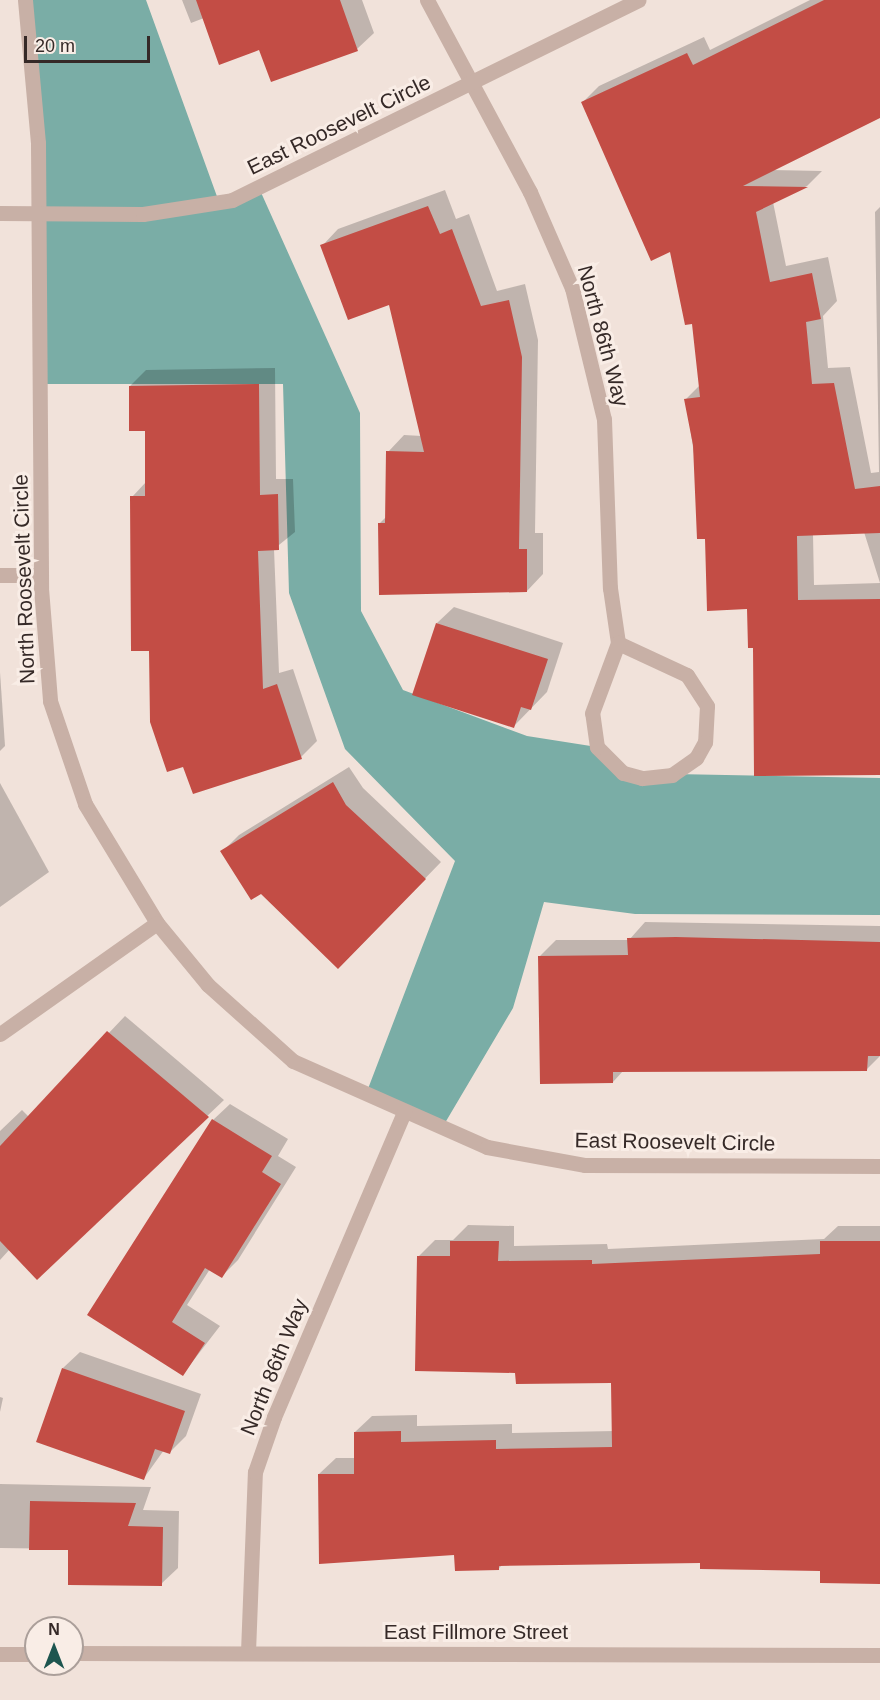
<!DOCTYPE html>
<html>
<head>
<meta charset="utf-8">
<style>
	body { margin:0 }
	#map { position:relative; width:880px; height:1700px; overflow:hidden; background:#f1e2da; font-family:Arial,sans-serif }
	div>[style] { position:absolute }
	.water>* { inset:0; background:#7aada6 }
	.shadow>* { inset:0; background:#0003 }
	.building>* { inset:0; background:#c34d45 }
	.minor>* { height:15px; margin:-7.5px; padding:0 7.5px; transform-origin:7.5px; border-radius:7.5px; background:#c8b0a6 }
	span { translate:-50% -50%; white-space:nowrap; text-align:center; line-height:1.15; -webkit-text-stroke:6px #f9ede6; paint-order:stroke }
	.street-label { font-size:21px; color:#352927 }
	.north { position:absolute; left:24px; top:1616px; width:60px; height:60px; box-sizing:border-box; background:#f9ede6; border:2px solid #ab9f9a; border-radius:50%; rotate:0deg; font-size:16px; font-weight:700; line-height:24px; text-align:center; color:#352927 }
	.north::after { content:''; display:block; margin:auto; width:21px; height:27px; background:#1d554f; clip-path:polygon(50% 0,100% 100%,50% 72%,0 100%) }
	.scale { position:absolute; left:24px; top:36px; width:126px; height:27px; box-sizing:border-box; border:3px solid #352927; border-top:0; padding-left:8px; font-size:18px; line-height:21px; white-space:nowrap; color:#352927; -webkit-text-stroke:4px #f9ede6; paint-order:stroke }
</style>
</head>
<body>
<div id="map">
	<div class="water">
		<i style="clip-path:polygon(25px 0,146px 0,219px 202px,259px 188px,360px 413px,361px 611px,403px 690px,527px 736px,597px 747px,623px 773px,880px 778px,880px 915px,635px 914px,544px 902px,513px 1008px,442px 1128px,366px 1094px,455px 861px,345px 749px,289px 593px,283px 384px,42px 384px)"></i>
	</div>
	<div class="shadow">
		<i style="clip-path:polygon(182px 0,362px 0,374px 33px,357px 49px,272px 80px,260px 48px,204px 18px,191px 23px)"></i>
		<i style="clip-path:polygon(evenodd,810px 0,880px 0,880px 115px,772px 170px,822px 171px,807px 186px,773px 202px,786px 266px,828px 257px,837px 301px,823px 316px,828px 368px,850px 367px,871px 473px,879px 472px,875px 212px,880px 207px,880px 773px,755px 646px,749px 608px,706px 537px,686px 399px,700px 385px,693px 322px,671px 250px,583px 102px,599px 86px,704px 37px,710px 50px,810px 0,864px 532px,880px 583px,814px 585px,813px 534px,864px 532px)"></i>
		<i style="clip-path:polygon(445px 190px,456px 219px,469px 214px,497px 291px,525px 284px,538px 340px,535px 533px,543px 533px,543px 574px,527px 591px,379px 524px,387px 516px,388px 452px,404px 435px,422px 436px,390px 303px,322px 246px,338px 229px)"></i>
		<i style="clip-path:polygon(275px 368px,276px 479px,293px 479px,295px 532px,274px 549px,279px 673px,293px 669px,317px 741px,301px 757px,150px 649px,132px 497px,146px 482px,146px 429px,130px 386px,146px 370px)"></i>
		<i style="clip-path:polygon(454px 607px,563px 643px,547px 692px,514px 726px,437px 623px)"></i>
		<i style="clip-path:polygon(0 672px,5px 746px,0 751px)"></i>
		<i style="clip-path:polygon(349px 767px,363px 788px,441px 862px,355px 951px,222px 852px,239px 835px)"></i>
		<i style="clip-path:polygon(0 783px,49px 872px,0 907px)"></i>
		<i style="clip-path:polygon(645px 922px,880px 926px,880px 1056px,866px 1070px,623px 1071px,613px 1082px,539px 957px,556px 940px,629px 940px)"></i>
		<i style="clip-path:polygon(125px 1016px,224px 1100px,37px 1278px,10px 1249px,0 1260px,0 1131px,22px 1110px,29px 1117px)"></i>
		<i style="clip-path:polygon(230px 1104px,288px 1139px,278px 1156px,296px 1167px,238px 1260px,222px 1276px,210px 1269px,187px 1305px,220px 1326px,183px 1374px,89px 1315px,213px 1120px)"></i>
		<i style="clip-path:polygon(468px 1225px,514px 1226px,514px 1246px,607px 1244px,608px 1249px,824px 1239px,838px 1226px,880px 1226px,880px 1582px,821px 1569px,702px 1562px,503px 1564px,499px 1568px,456px 1553px,319px 1474px,336px 1458px,355px 1458px,355px 1432px,372px 1416px,417px 1415px,417px 1426px,512px 1424px,512px 1433px,614px 1431px,612px 1381px,517px 1371px,418px 1257px,435px 1240px,453px 1240px)"></i>
		<i style="clip-path:polygon(80px 1352px,201px 1394px,186px 1436px,170px 1452px,164px 1450px,144px 1478px,63px 1368px)"></i>
		<i style="clip-path:polygon(0 1397px,3px 1398px,0 1412px)"></i>
		<i style="clip-path:polygon(0 1484px,151px 1487px,143px 1510px,179px 1511px,178px 1568px,161px 1584px,70px 1549px,0 1548px)"></i>
	</div>
	<div class="building">
		<i style="clip-path:polygon(196px 0,340px 0,358px 51px,271px 82px,259px 50px,219px 65px)"></i>
		<i style="clip-path:polygon(824px 0,880px 0,880px 118px,743px 186px,808px 187px,756px 212px,770px 282px,812px 273px,821px 319px,806px 322px,812px 384px,834px 383px,855px 489px,880px 486px,880px 533px,797px 536px,798px 600px,880px 599px,880px 775px,754px 776px,753px 648px,748px 648px,747px 609px,707px 611px,705px 539px,697px 539px,693px 445px,684px 399px,700px 397px,692px 324px,685px 325px,670px 252px,651px 261px,581px 102px,687px 53px,693px 65px)"></i>
		<i style="clip-path:polygon(428px 206px,440px 234px,452px 229px,481px 306px,509px 300px,522px 357px,519px 549px,527px 549px,527px 592px,379px 595px,378px 523px,385px 523px,386px 451px,424px 452px,389px 305px,348px 320px,320px 245px)"></i>
		<i style="clip-path:polygon(259px 384px,260px 495px,278px 494px,279px 550px,258px 551px,263px 689px,277px 684px,302px 759px,193px 794px,183px 767px,167px 772px,150px 722px,149px 651px,131px 651px,130px 496px,145px 496px,145px 431px,129px 431px,129px 386px)"></i>
		<i style="clip-path:polygon(436px 623px,548px 659px,531px 710px,521px 707px,514px 728px,412px 695px)"></i>
		<i style="clip-path:polygon(333px 782px,346px 805px,426px 879px,338px 969px,261px 894px,251px 900px,220px 851px)"></i>
		<i style="clip-path:polygon(676px 937px,880px 942px,880px 1056px,868px 1056px,867px 1071px,613px 1072px,613px 1083px,540px 1084px,538px 956px,628px 955px,627px 938px)"></i>
		<i style="clip-path:polygon(107px 1031px,209px 1117px,37px 1280px,0 1241px,0 1146px)"></i>
		<i style="clip-path:polygon(212px 1119px,272px 1156px,262px 1172px,281px 1184px,222px 1278px,205px 1268px,172px 1322px,205px 1343px,183px 1376px,87px 1315px)"></i>
		<i style="clip-path:polygon(450px 1241px,499px 1241px,498px 1261px,592px 1260px,592px 1264px,820px 1254px,820px 1241px,880px 1241px,880px 1584px,820px 1583px,820px 1571px,700px 1569px,700px 1563px,499px 1566px,499px 1570px,455px 1571px,454px 1555px,319px 1564px,318px 1474px,354px 1474px,354px 1432px,401px 1431px,401px 1442px,496px 1440px,496px 1449px,612px 1447px,611px 1383px,516px 1384px,515px 1373px,415px 1371px,417px 1256px,450px 1256px)"></i>
		<i style="clip-path:polygon(62px 1368px,185px 1411px,170px 1454px,155px 1449px,144px 1480px,36px 1442px)"></i>
		<i style="clip-path:polygon(30px 1501px,136px 1503px,128px 1526px,163px 1527px,162px 1586px,68px 1585px,68px 1550px,29px 1550px)"></i>
	</div>
	<div class="minor">
		<i style="left:25px;top:0;width:144px;rotate:84.8deg"></i>
		<i style="left:38px;top:143px;width:445px;rotate:89.6deg"></i>
		<i style="left:41px;top:588px;width:113px;rotate:85.4deg"></i>
		<i style="left:50px;top:701px;width:109px;rotate:71.2deg"></i>
		<i style="left:85px;top:804px;width:139px;rotate:58.8deg"></i>
		<i style="left:157px;top:923px;width:80px;rotate:50.6deg"></i>
		<i style="left:208px;top:985px;width:114px;rotate:41.8deg"></i>
		<i style="left:293px;top:1061px;width:212px;rotate:23.9deg"></i>
		<i style="left:487px;top:1147px;width:100px;rotate:10.4deg"></i>
		<i style="left:585px;top:1165px;width:295px;rotate:0.2deg"></i>
		<i style="left:427px;top:0;width:218px;rotate:61.8deg"></i>
		<i style="left:530px;top:192px;width:105px;rotate:66.4deg"></i>
		<i style="left:572px;top:288px;width:135px;rotate:76.3deg"></i>
		<i style="left:604px;top:419px;width:169px;rotate:88deg"></i>
		<i style="left:610px;top:588px;width:56px;rotate:81.7deg"></i>
		<i style="left:0;top:213px;width:143px;rotate:0.4deg"></i>
		<i style="left:143px;top:214px;width:90px;rotate:-8.9deg"></i>
		<i style="left:232px;top:200px;width:453px;rotate:-26.2deg"></i>
		<i style="left:0;top:575px;width:41px"></i>
		<i style="left:618px;top:643px;width:76px;rotate:24.9deg"></i>
		<i style="left:687px;top:675px;width:37px;rotate:57deg"></i>
		<i style="left:707px;top:706px;width:36px;rotate:93deg"></i>
		<i style="left:705px;top:742px;width:18px;rotate:119deg"></i>
		<i style="left:696px;top:758px;width:29px;rotate:145deg"></i>
		<i style="left:672px;top:775px;width:30px;rotate:174deg"></i>
		<i style="left:642px;top:778px;width:20px;rotate:-165deg"></i>
		<i style="left:623px;top:773px;width:37px;rotate:-135deg"></i>
		<i style="left:597px;top:747px;width:34px;rotate:-98deg"></i>
		<i style="left:592px;top:713px;width:75px;rotate:-69.6deg"></i>
		<i style="left:0;top:1034px;width:192px;rotate:-35.3deg"></i>
		<i style="left:248px;top:1652px;width:180px;rotate:-87.8deg"></i>
		<i style="left:255px;top:1472px;width:58px;rotate:-70.9deg"></i>
		<i style="left:274px;top:1417px;width:332px;rotate:-66.9deg"></i>
		<i style="left:72px;top:1653px;width:808px;rotate:0.14deg"></i>
		<i style="left:0;top:1654px;width:36px"></i>
	</div>
	<div class="street-label">
		<span style="left:339px;top:125px;rotate:-26deg">East Roosevelt Circle</span>
		<span style="left:603px;top:336px;rotate:75deg">North 86th Way</span>
		<span style="left:24px;top:579px;rotate:-92deg">North Roosevelt Circle</span>
		<span style="left:675px;top:1142px;rotate:1deg">East Roosevelt Circle</span>
		<span style="left:274px;top:1367px;rotate:-68deg">North 86th Way</span>
		<span style="left:476px;top:1632px">East Fillmore Street</span>
	</div>
	<div class="north">N</div>
	<div class="scale">20 m</div>
</div>
</body>
</html>
